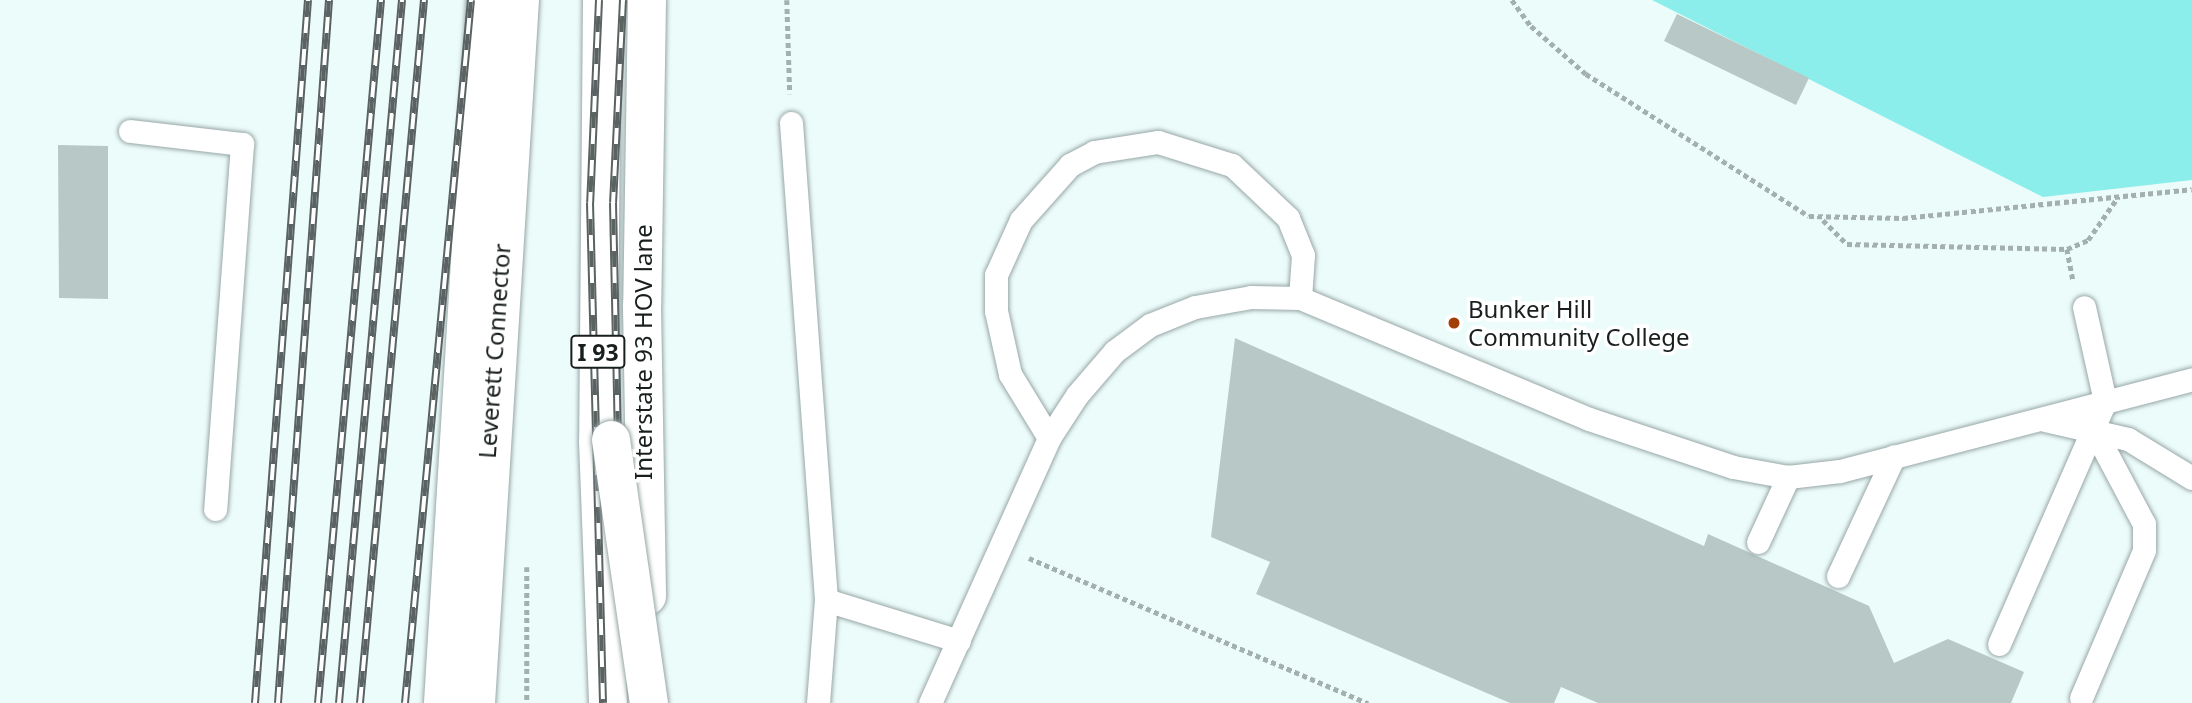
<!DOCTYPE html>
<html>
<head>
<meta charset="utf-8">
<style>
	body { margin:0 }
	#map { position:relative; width:2192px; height:703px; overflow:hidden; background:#ecfcfb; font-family:"Noto Sans",sans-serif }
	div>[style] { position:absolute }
	.green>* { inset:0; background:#8ceeea }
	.building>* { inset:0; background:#b8c8c7 }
	.path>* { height:4.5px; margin-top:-2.25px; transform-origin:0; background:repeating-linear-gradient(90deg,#a3b0af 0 5px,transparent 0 8.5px) }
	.roads { filter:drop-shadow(0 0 2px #98a7a6) drop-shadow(0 0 2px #98a7a6) }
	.lane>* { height:23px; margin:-11.5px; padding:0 11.5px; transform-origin:11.5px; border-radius:11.5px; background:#fff }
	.highway>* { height:38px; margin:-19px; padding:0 19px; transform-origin:19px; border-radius:19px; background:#fff }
	.rail>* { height:8px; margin-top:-4px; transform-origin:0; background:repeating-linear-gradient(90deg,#fff 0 16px,#5a6262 0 32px); box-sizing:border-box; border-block:2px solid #5a6262 }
	.bridges { filter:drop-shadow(0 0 2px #98a7a6) drop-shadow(0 0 2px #98a7a6) }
	.highway-bridge>* { height:38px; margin:-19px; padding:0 19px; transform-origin:19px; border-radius:19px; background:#fff }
	.dots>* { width:19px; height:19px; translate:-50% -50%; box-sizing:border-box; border:4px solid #fff; border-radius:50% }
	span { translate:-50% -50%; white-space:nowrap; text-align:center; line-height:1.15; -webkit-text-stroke:7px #fff; paint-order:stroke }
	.shield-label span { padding:2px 5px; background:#fff; border:2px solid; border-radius:5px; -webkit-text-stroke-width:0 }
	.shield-label { font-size:23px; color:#191e1e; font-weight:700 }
	.poi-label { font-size:24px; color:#191e1e }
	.left { translate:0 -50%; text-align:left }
	.street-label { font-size:24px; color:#191e1e }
</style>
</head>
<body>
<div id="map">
	<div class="green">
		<i style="clip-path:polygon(1652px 0,2192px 0,2192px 180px,2043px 197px)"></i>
	</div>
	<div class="building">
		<i style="clip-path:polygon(1677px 14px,1809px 78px,1796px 105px,1664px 41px)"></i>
		<i style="clip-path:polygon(58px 145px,108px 146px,108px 299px,59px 298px)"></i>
		<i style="clip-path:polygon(1235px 338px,1704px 546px,1708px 534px,1869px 606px,1894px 663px,1948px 639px,2024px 672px,2011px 703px,1598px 703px,1561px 687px,1554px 703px,1510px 703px,1256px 594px,1270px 562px,1211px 537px)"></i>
	</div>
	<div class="path">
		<i style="left:787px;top:0;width:94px;rotate:88.2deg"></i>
		<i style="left:1512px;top:0;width:32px;rotate:54deg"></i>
		<i style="left:1531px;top:26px;width:73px;rotate:41.1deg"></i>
		<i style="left:1586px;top:74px;width:264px;rotate:32.5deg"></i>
		<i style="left:1809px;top:216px;width:94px;rotate:1.2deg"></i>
		<i style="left:1903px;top:218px;width:290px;rotate:-5.7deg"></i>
		<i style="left:1823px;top:220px;width:34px;rotate:45deg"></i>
		<i style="left:1847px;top:244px;width:220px;rotate:1.3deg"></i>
		<i style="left:2067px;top:249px;width:23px;rotate:-23deg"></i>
		<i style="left:2088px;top:240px;width:52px;rotate:-55.1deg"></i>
		<i style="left:2067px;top:249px;width:31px;rotate:79deg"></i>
		<i style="left:1029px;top:558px;width:369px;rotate:23.2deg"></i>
		<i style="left:527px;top:567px;width:136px;rotate:90deg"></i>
	</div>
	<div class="roads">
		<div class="lane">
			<i style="left:791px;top:123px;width:478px;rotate:85.8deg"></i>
			<i style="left:826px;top:600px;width:139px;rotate:17.1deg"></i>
			<i style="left:130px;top:131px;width:113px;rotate:6.6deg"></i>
			<i style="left:242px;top:144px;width:366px;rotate:94.2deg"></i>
			<i style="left:2045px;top:420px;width:85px;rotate:12.9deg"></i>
			<i style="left:2128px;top:439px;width:75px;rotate:31.4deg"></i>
			<i style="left:1049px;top:438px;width:75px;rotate:-121.4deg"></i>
			<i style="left:1010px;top:374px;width:65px;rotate:-102.5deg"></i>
			<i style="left:996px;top:311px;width:36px;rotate:-90deg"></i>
			<i style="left:996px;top:275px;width:60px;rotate:-65.6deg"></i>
			<i style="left:1021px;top:220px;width:74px;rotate:-48.3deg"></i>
			<i style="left:1070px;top:165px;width:27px;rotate:-28deg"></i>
			<i style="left:1094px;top:152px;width:65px;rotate:-8.9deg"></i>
			<i style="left:1158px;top:142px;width:77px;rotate:17.3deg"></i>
			<i style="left:1232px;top:165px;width:77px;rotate:43.4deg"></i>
			<i style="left:1288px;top:218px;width:40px;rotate:68deg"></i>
			<i style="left:1303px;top:255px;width:43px;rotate:94deg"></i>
			<i style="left:1758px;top:542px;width:72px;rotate:-65.2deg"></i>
			<i style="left:1788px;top:477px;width:52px;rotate:-6.6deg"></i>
			<i style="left:1840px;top:471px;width:364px;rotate:-14.6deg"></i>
			<i style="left:1838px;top:576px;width:132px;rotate:-65deg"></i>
			<i style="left:1999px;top:644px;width:265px;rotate:-66.4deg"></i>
			<i style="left:2105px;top:401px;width:96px;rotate:-102.6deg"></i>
			<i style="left:2081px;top:698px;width:161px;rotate:-66.9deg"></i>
			<i style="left:2144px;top:550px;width:26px;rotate:-90deg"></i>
			<i style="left:2144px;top:524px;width:109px;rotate:-118deg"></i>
			<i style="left:818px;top:703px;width:103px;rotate:-85.6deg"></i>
			<i style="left:930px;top:703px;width:290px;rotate:-65.8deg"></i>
			<i style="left:1049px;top:438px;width:51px;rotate:-56.9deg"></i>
			<i style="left:1077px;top:395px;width:58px;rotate:-49.2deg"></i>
			<i style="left:1115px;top:351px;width:44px;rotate:-36.6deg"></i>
			<i style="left:1150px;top:325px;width:48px;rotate:-21.8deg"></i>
			<i style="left:1195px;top:307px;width:57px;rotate:-10.1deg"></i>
			<i style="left:1251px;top:297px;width:49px;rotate:1.2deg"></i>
			<i style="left:1300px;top:298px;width:313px;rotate:22.7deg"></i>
			<i style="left:1589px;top:419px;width:152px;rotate:18.4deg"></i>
			<i style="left:1733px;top:467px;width:56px;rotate:10.3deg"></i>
		</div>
		<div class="highway">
			<i style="left:602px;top:0;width:441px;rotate:90.5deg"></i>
			<i style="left:598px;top:441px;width:262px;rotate:87.8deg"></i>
			<i style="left:647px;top:0;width:306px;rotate:90.9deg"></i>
			<i style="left:642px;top:306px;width:290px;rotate:89deg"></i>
			<i style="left:443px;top:703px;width:704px;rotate:-86.5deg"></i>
			<i style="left:476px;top:703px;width:704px;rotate:-86.42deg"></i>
		</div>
	</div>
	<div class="rail">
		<i style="left:599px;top:0;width:203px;rotate:92.5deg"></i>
		<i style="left:590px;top:203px;width:500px;rotate:88.51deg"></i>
		<i style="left:623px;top:0;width:203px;rotate:92.8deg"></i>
		<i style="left:613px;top:203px;width:379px;rotate:88.8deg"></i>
		<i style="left:621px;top:582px;width:122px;rotate:83.9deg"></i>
		<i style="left:255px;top:703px;width:705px;rotate:-85.69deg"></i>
		<i style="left:278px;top:703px;width:705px;rotate:-85.85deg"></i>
		<i style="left:318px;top:703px;width:706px;rotate:-84.88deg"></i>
		<i style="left:339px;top:703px;width:706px;rotate:-84.88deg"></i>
		<i style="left:360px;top:703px;width:706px;rotate:-84.8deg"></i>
		<i style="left:405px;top:703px;width:706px;rotate:-84.64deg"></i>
	</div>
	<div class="bridges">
		<div class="highway-bridge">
			<i style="left:611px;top:440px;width:266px;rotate:81.8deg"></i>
		</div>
	</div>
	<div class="dots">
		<i style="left:1454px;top:323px;background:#a23e07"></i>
	</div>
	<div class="shield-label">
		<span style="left:598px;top:352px">I 93</span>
	</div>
	<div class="poi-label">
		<span class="left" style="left:1468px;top:323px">Bunker Hill<br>Community College</span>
	</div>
	<div class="street-label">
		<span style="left:494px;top:351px;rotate:-86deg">Leverett Connector</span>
		<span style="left:643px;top:352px;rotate:-90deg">Interstate 93 HOV lane</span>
	</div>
</div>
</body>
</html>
